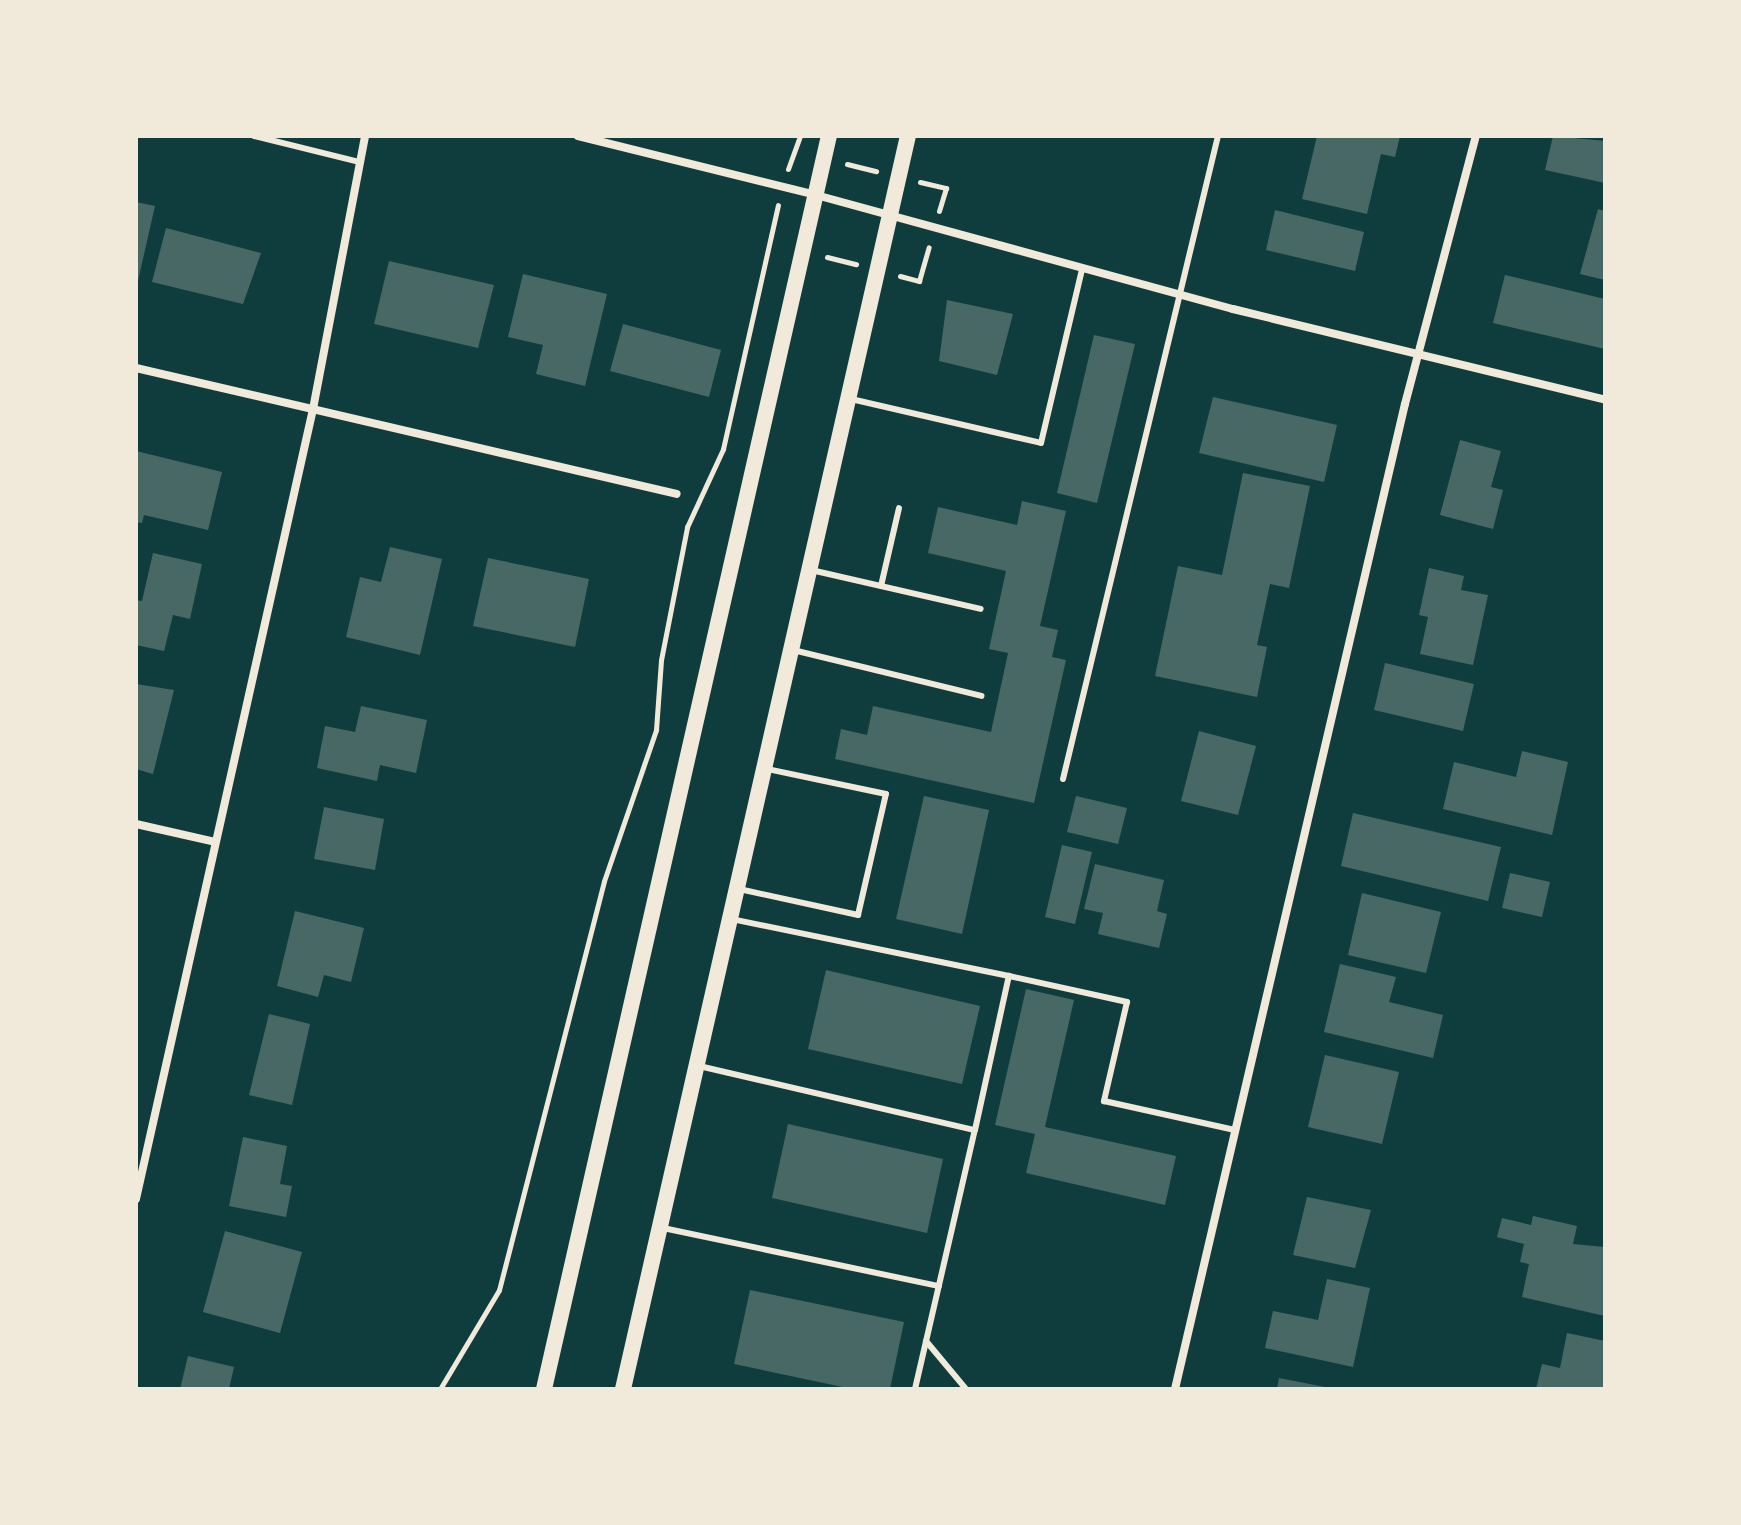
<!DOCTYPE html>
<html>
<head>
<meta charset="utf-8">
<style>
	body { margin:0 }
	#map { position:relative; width:1741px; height:1525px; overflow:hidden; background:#0f3d3e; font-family:Jost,sans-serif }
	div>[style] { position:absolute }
	.building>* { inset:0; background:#486865 }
	.path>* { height:5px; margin:-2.5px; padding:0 2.5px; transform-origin:2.5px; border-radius:2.5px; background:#f1e9da }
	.service>* { height:6px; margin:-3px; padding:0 3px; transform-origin:3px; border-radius:3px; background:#f1e9da }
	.minor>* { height:8px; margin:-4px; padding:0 4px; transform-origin:4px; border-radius:4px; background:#f1e9da }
	.secondary>* { height:16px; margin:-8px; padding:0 8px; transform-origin:8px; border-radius:8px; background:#f1e9da }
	span { translate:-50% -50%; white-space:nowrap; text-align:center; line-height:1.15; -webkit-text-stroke:6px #f1e9da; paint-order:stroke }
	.frame { position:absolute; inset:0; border:138px solid #f1e9da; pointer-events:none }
</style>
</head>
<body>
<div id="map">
	<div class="building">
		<i style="clip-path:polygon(1317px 136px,1400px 136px,1395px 157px,1381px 154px,1367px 214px,1302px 199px)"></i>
		<i style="clip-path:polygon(1553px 136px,1605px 141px,1605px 183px,1545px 170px)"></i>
		<i style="clip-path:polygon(136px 202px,155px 206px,137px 285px,136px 285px)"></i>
		<i style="clip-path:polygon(1598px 209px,1605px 211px,1605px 280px,1580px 274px)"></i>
		<i style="clip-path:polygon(1275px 210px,1364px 232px,1355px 271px,1266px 250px)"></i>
		<i style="clip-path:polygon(166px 228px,261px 253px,243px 304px,152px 282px)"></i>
		<i style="clip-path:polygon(389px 261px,494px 285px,478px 348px,374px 324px)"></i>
		<i style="clip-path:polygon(523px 274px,607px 294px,585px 386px,536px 374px,543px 345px,508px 337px)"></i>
		<i style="clip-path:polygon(1505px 275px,1605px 299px,1605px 349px,1493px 323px)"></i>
		<i style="clip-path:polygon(947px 300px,1013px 314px,997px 375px,939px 361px)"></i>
		<i style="clip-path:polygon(623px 324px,721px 350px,709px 397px,610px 371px)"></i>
		<i style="clip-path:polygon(1094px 335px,1135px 344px,1097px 503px,1057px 493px)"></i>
		<i style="clip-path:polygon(1213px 397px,1337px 425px,1324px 482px,1199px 453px)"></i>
		<i style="clip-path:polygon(1460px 440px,1501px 451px,1491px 487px,1503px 490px,1493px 529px,1440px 515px)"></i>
		<i style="clip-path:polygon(136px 451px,222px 472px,208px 530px,144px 515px,142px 523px,136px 522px)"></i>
		<i style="clip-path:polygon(1243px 473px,1310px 486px,1289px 588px,1270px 584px,1257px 645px,1267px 647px,1257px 697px,1155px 676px,1178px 566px,1222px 575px)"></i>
		<i style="clip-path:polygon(1022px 501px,1066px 511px,1040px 626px,1058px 630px,1052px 657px,1066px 660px,1034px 803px,835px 759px,841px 729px,867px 735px,873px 706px,991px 732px,1008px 653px,989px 649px,1006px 571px,928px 553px,938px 507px,1017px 525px)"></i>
		<i style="clip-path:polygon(390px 547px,442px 559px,420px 655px,346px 637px,360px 577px,381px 582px)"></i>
		<i style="clip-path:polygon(153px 553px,202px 564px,190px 619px,173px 615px,164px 651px,136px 645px,136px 600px,142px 601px)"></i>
		<i style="clip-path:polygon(488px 558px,589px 579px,575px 647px,473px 626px)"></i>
		<i style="clip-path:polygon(1429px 568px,1464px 576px,1461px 590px,1488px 595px,1473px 665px,1420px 654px,1428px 617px,1419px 615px)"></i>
		<i style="clip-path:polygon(1385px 663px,1474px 684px,1463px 731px,1374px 710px)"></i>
		<i style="clip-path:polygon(136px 684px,174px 690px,153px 774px,136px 769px)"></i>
		<i style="clip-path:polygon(361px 706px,427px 720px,416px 773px,380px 765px,377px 781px,317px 768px,325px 726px,355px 732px)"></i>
		<i style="clip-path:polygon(1199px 731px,1256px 746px,1238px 815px,1181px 801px)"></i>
		<i style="clip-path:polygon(1522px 751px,1568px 762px,1552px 835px,1443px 809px,1454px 762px,1516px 777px)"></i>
		<i style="clip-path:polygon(924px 796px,989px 810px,962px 934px,896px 919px)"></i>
		<i style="clip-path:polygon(1076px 796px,1127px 808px,1118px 844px,1067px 832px)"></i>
		<i style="clip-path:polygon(324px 807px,384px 819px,375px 870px,314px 859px)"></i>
		<i style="clip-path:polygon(1353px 813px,1501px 847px,1488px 901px,1341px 866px)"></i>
		<i style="clip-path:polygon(1062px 845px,1092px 852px,1075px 924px,1045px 917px)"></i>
		<i style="clip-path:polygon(1095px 864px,1164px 880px,1157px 911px,1167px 914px,1159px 948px,1098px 934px,1103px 913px,1084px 909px)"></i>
		<i style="clip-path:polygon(1510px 873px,1550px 882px,1542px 917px,1502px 908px)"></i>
		<i style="clip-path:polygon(1362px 893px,1441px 912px,1426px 973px,1348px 955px)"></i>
		<i style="clip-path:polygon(295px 911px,364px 928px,351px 982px,324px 975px,318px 997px,277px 986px)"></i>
		<i style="clip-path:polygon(1340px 964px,1396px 977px,1389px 1002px,1443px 1015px,1433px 1058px,1324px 1032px)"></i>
		<i style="clip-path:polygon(826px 970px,980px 1006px,962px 1084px,808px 1049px)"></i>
		<i style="clip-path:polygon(1026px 989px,1074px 1000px,1045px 1127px,1176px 1156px,1165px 1205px,1026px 1173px,1035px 1134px,995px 1125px)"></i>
		<i style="clip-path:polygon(269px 1014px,310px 1024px,292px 1105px,249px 1095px)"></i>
		<i style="clip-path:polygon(1325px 1055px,1399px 1072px,1382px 1144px,1308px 1127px)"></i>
		<i style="clip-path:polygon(788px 1124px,943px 1159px,927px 1233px,772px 1198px)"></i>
		<i style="clip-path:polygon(243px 1137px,287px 1146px,280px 1184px,292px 1186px,286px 1217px,229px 1206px)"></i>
		<i style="clip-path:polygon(1307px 1197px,1371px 1210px,1355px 1268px,1293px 1255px)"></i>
		<i style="clip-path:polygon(1533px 1216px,1577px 1226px,1573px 1244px,1605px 1247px,1605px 1316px,1522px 1297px,1529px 1264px,1520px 1262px,1524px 1244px,1497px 1237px,1502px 1218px,1531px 1225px)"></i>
		<i style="clip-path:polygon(225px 1231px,302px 1252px,280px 1333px,203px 1312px)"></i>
		<i style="clip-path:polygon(1327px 1279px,1370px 1288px,1353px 1367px,1265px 1348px,1273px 1311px,1318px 1320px)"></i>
		<i style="clip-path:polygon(750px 1290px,904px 1322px,890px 1389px,852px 1389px,734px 1364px)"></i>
		<i style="clip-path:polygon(1567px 1333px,1605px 1341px,1605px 1389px,1536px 1389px,1542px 1364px,1560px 1368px)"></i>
		<i style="clip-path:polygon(188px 1356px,234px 1367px,229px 1389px,180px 1389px)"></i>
		<i style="clip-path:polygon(1279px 1378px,1330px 1388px,1330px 1389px,1277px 1389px)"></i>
	</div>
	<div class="path">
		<i style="left:847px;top:164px;width:30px;rotate:14deg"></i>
		<i style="left:788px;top:169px;width:35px;rotate:-70deg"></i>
		<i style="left:920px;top:182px;width:27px;rotate:13deg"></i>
		<i style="left:946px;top:188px;width:24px;rotate:107deg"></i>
		<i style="left:827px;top:257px;width:30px;rotate:14deg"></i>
		<i style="left:900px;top:276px;width:20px;rotate:15deg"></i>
		<i style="left:919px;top:281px;width:35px;rotate:-74deg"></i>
		<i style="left:440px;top:1389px;width:115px;rotate:-59.2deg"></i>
		<i style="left:499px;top:1290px;width:422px;rotate:-75.6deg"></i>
		<i style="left:604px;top:881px;width:160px;rotate:-71deg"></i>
		<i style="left:656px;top:730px;width:70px;rotate:-85.9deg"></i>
		<i style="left:661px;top:660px;width:136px;rotate:-78.9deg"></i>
		<i style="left:687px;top:527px;width:86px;rotate:-65.2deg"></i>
		<i style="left:723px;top:449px;width:250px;rotate:-77.3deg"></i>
	</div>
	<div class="service">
		<i style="left:254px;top:136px;width:108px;rotate:13.9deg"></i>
		<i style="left:851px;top:399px;width:195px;rotate:13deg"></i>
		<i style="left:1041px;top:443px;width:179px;rotate:-76.7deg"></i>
		<i style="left:811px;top:570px;width:174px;rotate:12.9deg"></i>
		<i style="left:881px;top:586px;width:80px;rotate:-77deg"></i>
		<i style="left:793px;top:650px;width:194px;rotate:13.7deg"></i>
		<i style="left:1063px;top:779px;width:661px;rotate:-76.45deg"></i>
		<i style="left:739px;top:889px;width:122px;rotate:12.3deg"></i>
		<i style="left:858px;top:915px;width:124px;rotate:-77deg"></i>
		<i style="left:886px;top:794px;width:122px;rotate:-168.1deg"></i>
		<i style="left:1009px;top:976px;width:121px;rotate:12.4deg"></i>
		<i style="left:1127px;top:1002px;width:102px;rotate:103.1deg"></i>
		<i style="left:1104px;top:1101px;width:134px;rotate:12.5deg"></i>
		<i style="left:699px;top:1066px;width:283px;rotate:13.1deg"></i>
		<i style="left:975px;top:1130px;width:158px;rotate:-77.6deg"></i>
		<i style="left:1009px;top:976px;width:284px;rotate:-168.4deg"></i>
		<i style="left:663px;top:1228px;width:282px;rotate:11.9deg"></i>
		<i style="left:926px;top:1341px;width:62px;rotate:50.2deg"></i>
		<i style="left:915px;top:1389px;width:266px;rotate:-77deg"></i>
	</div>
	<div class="minor">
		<i style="left:578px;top:136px;width:245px;rotate:13.9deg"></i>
		<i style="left:816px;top:195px;width:432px;rotate:15.3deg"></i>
		<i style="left:1233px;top:309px;width:383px;rotate:13.7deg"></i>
		<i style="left:136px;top:368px;width:555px;rotate:13.11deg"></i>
		<i style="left:136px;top:824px;width:81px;rotate:12.8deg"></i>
		<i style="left:136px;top:1199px;width:810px;rotate:-77.37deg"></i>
		<i style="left:313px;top:409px;width:278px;rotate:-79.2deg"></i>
		<i style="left:1175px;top:1389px;width:1011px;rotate:-76.86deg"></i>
		<i style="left:1405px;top:404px;width:277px;rotate:-75.2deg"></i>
	</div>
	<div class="secondary">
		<i style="left:544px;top:1389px;width:1285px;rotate:-77.19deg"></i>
		<i style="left:623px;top:1389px;width:1285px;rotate:-77.19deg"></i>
	</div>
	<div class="frame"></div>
</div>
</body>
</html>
